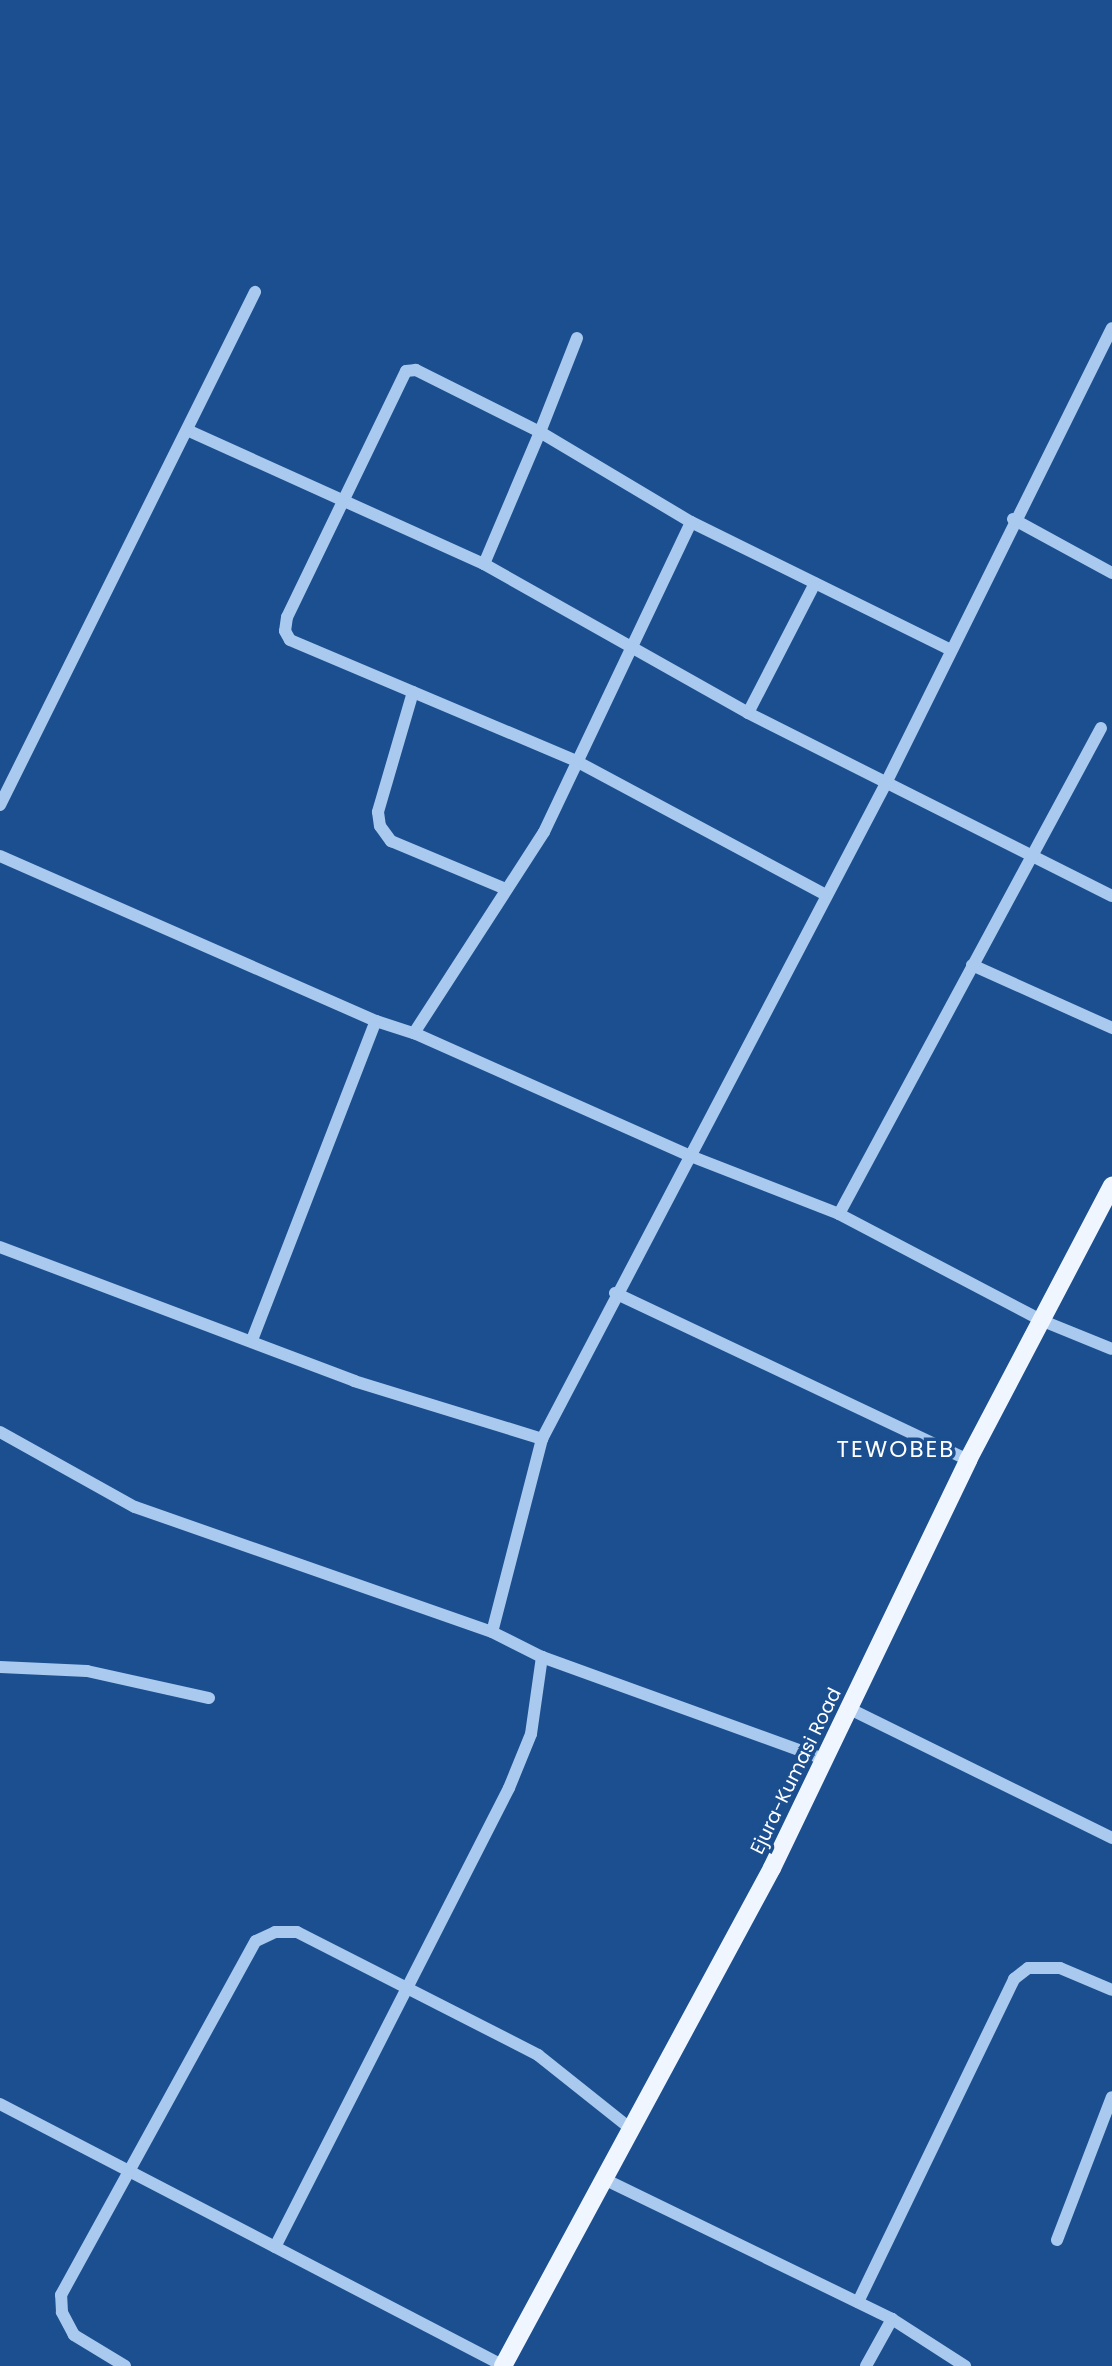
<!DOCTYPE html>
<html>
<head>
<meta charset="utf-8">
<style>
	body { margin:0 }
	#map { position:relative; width:1112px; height:2366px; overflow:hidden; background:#1b4f8f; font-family:Poppins,sans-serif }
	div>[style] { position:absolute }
	.minor>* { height:12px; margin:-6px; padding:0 6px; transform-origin:6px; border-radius:6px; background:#a9c9ee }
	.major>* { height:18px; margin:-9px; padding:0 9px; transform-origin:9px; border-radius:9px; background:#f0f6ff }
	span { translate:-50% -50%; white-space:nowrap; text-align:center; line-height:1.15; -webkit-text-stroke:7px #1b4f8f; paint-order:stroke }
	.street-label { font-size:19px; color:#fff }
	.quarter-label { font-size:23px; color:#fff; letter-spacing:2px }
</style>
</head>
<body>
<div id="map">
	<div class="minor">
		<i style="left:577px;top:338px;width:101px;rotate:111.5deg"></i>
		<i style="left:540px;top:432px;width:176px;rotate:30.8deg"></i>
		<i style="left:187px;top:430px;width:326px;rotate:24.3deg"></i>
		<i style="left:484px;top:564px;width:303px;rotate:29.4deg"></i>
		<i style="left:748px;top:713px;width:407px;rotate:26.7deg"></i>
		<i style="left:1013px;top:519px;width:113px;rotate:28.6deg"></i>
		<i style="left:484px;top:564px;width:143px;rotate:-67deg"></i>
		<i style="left:540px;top:432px;width:139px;rotate:-153.4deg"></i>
		<i style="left:416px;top:370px;width:10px;rotate:174deg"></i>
		<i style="left:406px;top:371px;width:273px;rotate:115.8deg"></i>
		<i style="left:287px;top:617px;width:14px;rotate:98deg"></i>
		<i style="left:285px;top:631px;width:10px;rotate:61deg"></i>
		<i style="left:290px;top:640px;width:311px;rotate:22.9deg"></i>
		<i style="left:576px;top:761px;width:281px;rotate:28.2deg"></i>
		<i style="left:413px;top:692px;width:125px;rotate:106.3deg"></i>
		<i style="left:378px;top:812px;width:14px;rotate:82deg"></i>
		<i style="left:380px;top:826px;width:19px;rotate:54deg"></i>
		<i style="left:391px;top:841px;width:125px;rotate:22.7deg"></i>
		<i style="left:748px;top:713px;width:146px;rotate:-62.7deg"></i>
		<i style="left:0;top:805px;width:573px;rotate:-63.57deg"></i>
		<i style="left:0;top:856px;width:411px;rotate:23.7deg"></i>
		<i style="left:376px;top:1021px;width:40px;rotate:18deg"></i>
		<i style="left:414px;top:1033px;width:305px;rotate:24deg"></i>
		<i style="left:693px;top:1157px;width:157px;rotate:21.3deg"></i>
		<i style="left:839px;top:1214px;width:230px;rotate:27.7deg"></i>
		<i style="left:1043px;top:1321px;width:74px;rotate:22.1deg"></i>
		<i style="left:972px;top:965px;width:154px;rotate:24.2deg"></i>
		<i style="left:414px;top:1033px;width:239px;rotate:-57.1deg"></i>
		<i style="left:544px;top:832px;width:343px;rotate:-64.6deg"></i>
		<i style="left:691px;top:522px;width:290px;rotate:26.2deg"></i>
		<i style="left:839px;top:1214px;width:552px;rotate:-61.67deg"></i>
		<i style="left:0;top:1247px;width:379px;rotate:20.7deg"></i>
		<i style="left:354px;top:1381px;width:197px;rotate:17.1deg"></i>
		<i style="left:542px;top:1439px;width:199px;rotate:104.5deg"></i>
		<i style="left:615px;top:1293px;width:391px;rotate:25.3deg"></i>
		<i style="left:252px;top:1340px;width:342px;rotate:-68.8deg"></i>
		<i style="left:0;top:1432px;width:154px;rotate:29.1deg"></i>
		<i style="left:135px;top:1507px;width:378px;rotate:19.3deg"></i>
		<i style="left:492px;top:1632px;width:56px;rotate:26.6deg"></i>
		<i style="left:542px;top:1657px;width:302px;rotate:19.9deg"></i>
		<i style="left:542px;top:1439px;width:738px;rotate:-62.32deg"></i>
		<i style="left:885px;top:785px;width:510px;rotate:-63.59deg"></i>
		<i style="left:0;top:1667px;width:87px;rotate:2.6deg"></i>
		<i style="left:87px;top:1671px;width:125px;rotate:12.5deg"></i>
		<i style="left:850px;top:1709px;width:292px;rotate:26.2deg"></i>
		<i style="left:0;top:2104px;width:568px;rotate:27.47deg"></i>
		<i style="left:604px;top:2179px;width:320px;rotate:25.9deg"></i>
		<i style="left:892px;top:2319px;width:87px;rotate:32.8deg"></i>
		<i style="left:1057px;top:2240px;width:153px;rotate:-69deg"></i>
		<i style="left:275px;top:2247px;width:515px;rotate:-62.99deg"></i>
		<i style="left:509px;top:1788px;width:58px;rotate:-67.8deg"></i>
		<i style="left:531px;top:1734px;width:78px;rotate:-81.9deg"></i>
		<i style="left:858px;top:2302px;width:359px;rotate:-64.2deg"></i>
		<i style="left:1014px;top:1979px;width:18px;rotate:-38deg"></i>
		<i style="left:1028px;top:1968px;width:32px"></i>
		<i style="left:1060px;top:1968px;width:56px;rotate:22.9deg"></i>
		<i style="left:125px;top:2366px;width:60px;rotate:-148.7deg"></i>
		<i style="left:74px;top:2335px;width:26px;rotate:-118deg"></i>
		<i style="left:62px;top:2312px;width:17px;rotate:-93deg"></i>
		<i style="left:61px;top:2295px;width:404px;rotate:-61.2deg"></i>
		<i style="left:256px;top:1941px;width:21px;rotate:-25deg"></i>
		<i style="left:275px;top:1932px;width:22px"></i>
		<i style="left:297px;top:1932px;width:271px;rotate:27deg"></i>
		<i style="left:538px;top:2055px;width:119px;rotate:38.5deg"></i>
		<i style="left:866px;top:2366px;width:54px;rotate:-61deg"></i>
	</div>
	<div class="major">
		<i style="left:503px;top:2366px;width:566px;rotate:-61.62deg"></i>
		<i style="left:772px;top:1868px;width:453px;rotate:-64.3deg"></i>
		<i style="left:968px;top:1460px;width:310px;rotate:-62.3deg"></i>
	</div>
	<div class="street-label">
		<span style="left:796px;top:1771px;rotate:-64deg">Ejura-Kumasi Road</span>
	</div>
	<div class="quarter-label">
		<span style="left:896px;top:1449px">TEWOBEB</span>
	</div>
</div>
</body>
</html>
